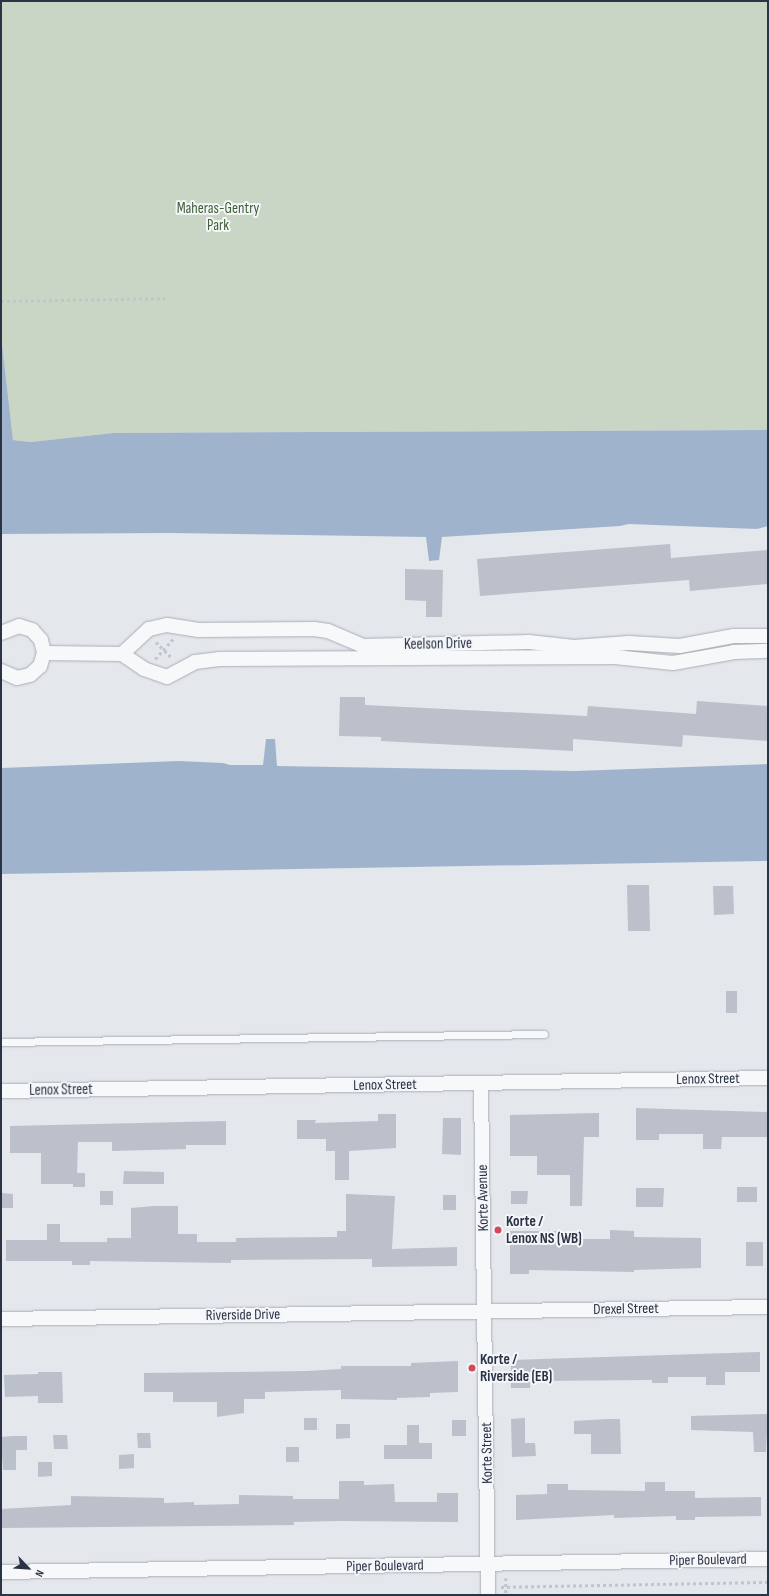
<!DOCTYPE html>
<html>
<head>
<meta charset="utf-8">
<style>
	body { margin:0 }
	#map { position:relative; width:769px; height:1596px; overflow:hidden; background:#e4e7ec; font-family:"Sofia Sans Condensed",sans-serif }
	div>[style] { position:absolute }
	.green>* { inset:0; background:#c9d6c5 }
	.water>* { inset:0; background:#9fb4cc }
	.building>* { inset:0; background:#bbc0ca }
	.path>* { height:2.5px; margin-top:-1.25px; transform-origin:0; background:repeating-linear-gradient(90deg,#c2c5cb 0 3px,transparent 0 6px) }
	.roads { filter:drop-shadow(0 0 1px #a9aeb7) drop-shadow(0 0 1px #a9aeb7) }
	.service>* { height:7px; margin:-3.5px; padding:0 3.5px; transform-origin:3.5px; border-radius:3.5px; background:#f7f8fa }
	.minor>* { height:14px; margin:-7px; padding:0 7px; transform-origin:7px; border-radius:7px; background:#f7f8fa }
	.dots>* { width:11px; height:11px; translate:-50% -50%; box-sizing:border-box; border:2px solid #f4f6f9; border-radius:50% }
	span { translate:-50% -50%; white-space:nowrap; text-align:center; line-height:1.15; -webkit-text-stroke:4px #f4f6f9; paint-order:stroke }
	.park-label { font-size:15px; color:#3f6138 }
	.street-label { font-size:15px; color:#2b3445 }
	.poi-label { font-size:15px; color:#2b3445; font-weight:700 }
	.left { translate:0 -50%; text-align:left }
	.frame { position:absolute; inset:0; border:2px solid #2b3445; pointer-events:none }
	.north { position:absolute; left:8px; top:1548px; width:40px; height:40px; -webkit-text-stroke:3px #f4f6f9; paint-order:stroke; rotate:115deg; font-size:11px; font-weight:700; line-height:16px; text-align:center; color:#2b3445 }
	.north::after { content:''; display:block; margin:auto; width:14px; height:18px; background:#2b3445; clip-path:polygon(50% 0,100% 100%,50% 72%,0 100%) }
</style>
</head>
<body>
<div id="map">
	<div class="green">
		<i style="clip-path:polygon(1px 1px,768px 1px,768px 430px,113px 433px,31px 442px,13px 440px,1px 335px)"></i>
	</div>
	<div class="water">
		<i style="clip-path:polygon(1px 335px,13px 440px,31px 442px,113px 433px,768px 430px,768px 526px,757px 529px,629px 524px,620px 526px,442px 537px,439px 560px,429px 561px,426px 537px,169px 533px,1px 534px)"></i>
		<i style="clip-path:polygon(266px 739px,275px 739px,277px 766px,576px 771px,768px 764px,768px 861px,1px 874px,1px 768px,179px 761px,223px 763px,230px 765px,263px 765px)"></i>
	</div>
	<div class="building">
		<i style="clip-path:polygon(670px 544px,671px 558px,768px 550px,768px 584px,690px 591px,689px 580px,480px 596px,477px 559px)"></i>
		<i style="clip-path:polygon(405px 569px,443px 570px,442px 617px,426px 617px,426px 601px,405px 600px)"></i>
		<i style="clip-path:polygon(340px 697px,365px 697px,365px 705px,587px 716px,588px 706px,696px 714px,697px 701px,768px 706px,768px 741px,683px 735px,682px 747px,573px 739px,573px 751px,381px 741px,381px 737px,339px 736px)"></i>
		<i style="clip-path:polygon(627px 885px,649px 885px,650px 931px,628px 931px)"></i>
		<i style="clip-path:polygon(713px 886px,733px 886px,734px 914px,714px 915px)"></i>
		<i style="clip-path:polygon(726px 991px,737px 991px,737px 1013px,726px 1013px)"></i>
		<i style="clip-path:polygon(636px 1108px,768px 1112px,768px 1137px,722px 1137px,721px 1149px,703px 1149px,703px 1134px,659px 1134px,659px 1140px,636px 1140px)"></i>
		<i style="clip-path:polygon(599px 1113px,599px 1137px,584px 1137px,582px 1206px,570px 1206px,570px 1175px,537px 1175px,537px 1156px,510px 1156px,510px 1115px)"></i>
		<i style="clip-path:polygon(378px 1114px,396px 1114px,396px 1148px,349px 1151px,349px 1180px,335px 1180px,335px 1151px,326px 1151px,326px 1139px,297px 1139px,297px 1120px,316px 1120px,315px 1123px,378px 1121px)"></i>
		<i style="clip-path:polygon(443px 1118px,461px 1118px,461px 1155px,442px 1154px)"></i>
		<i style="clip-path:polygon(226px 1121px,226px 1145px,186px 1145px,186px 1149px,112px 1151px,112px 1142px,78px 1142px,77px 1173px,85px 1173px,85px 1187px,73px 1187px,73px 1184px,41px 1184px,41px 1153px,10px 1153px,10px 1126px)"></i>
		<i style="clip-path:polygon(124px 1171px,164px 1172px,164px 1184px,123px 1184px)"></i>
		<i style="clip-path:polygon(737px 1187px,757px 1187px,757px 1202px,737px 1202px)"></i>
		<i style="clip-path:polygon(636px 1188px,664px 1188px,663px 1207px,636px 1207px)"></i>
		<i style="clip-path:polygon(100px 1191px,113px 1191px,113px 1205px,100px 1205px)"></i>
		<i style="clip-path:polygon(511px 1191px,528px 1191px,527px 1204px,511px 1204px)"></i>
		<i style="clip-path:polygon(1px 1193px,13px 1194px,13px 1208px,1px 1208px)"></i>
		<i style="clip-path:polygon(346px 1194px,395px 1196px,392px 1249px,457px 1247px,457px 1266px,372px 1267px,372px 1259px,231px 1260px,231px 1263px,90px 1261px,90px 1265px,72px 1265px,72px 1261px,6px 1261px,6px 1240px,47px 1240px,47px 1224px,60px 1224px,60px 1242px,107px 1242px,107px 1238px,131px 1238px,131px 1208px,154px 1206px,178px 1206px,178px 1234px,197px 1234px,197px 1242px,236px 1242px,236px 1238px,337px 1237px,337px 1231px,346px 1231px)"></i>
		<i style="clip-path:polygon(443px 1195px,456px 1195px,456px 1210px,443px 1210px)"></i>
		<i style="clip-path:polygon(610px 1230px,634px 1231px,634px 1237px,701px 1238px,701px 1268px,634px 1270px,634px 1272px,529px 1270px,529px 1274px,510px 1274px,510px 1231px,565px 1231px,565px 1239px,610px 1239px)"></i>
		<i style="clip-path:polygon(746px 1242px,763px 1242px,763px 1266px,746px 1266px)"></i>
		<i style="clip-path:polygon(760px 1352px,760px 1372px,725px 1372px,725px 1385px,706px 1385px,706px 1377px,668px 1377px,668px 1383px,652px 1383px,652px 1380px,530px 1381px,530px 1388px,511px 1388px,511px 1360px)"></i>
		<i style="clip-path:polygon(458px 1361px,458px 1392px,430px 1393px,430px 1397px,397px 1398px,397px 1400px,341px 1399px,341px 1390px,265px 1392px,265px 1399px,244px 1399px,244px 1413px,217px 1417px,217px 1402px,173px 1402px,173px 1392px,144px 1392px,144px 1373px,307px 1371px,341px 1369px,341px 1366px,411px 1366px,411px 1363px)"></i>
		<i style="clip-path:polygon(38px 1372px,62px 1372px,63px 1403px,38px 1403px,38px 1396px,5px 1397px,4px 1375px,38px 1374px)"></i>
		<i style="clip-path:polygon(768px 1414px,766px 1452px,754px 1452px,753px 1432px,691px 1430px,691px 1416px)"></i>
		<i style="clip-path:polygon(304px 1418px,317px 1418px,317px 1430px,304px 1430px)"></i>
		<i style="clip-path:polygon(525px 1418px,525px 1443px,535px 1443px,536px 1456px,512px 1457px,511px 1419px)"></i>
		<i style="clip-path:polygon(607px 1419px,620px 1419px,621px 1454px,591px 1454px,591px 1434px,574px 1434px,574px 1421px)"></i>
		<i style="clip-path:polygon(452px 1420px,466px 1420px,466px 1436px,452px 1436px)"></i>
		<i style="clip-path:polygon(336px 1424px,350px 1424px,350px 1438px,336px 1439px)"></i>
		<i style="clip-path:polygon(407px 1425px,419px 1425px,419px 1443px,432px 1443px,432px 1459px,384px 1459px,384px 1445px,407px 1445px)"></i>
		<i style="clip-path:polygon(137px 1433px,150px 1433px,151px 1448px,138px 1448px)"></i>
		<i style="clip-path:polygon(53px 1435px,67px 1435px,68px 1449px,54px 1449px)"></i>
		<i style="clip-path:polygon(13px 1436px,27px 1436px,27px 1450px,16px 1450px,16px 1470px,3px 1470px,1px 1437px)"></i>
		<i style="clip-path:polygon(286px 1447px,299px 1447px,299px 1462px,286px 1462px)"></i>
		<i style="clip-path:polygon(134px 1454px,134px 1468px,119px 1469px,119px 1455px)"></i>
		<i style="clip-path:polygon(38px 1462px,52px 1462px,52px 1476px,38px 1477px)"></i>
		<i style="clip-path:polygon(339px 1481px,364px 1481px,364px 1485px,394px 1484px,395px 1502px,437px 1502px,437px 1493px,458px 1493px,458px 1522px,339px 1521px,294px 1522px,294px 1525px,1px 1528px,1px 1509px,71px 1505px,71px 1496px,164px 1498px,164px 1503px,194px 1502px,194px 1505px,239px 1504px,239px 1495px,293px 1496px,293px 1499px,339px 1499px)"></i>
		<i style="clip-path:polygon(645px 1482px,665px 1482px,665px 1491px,695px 1491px,695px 1498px,761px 1497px,761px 1516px,695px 1517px,695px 1520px,676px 1520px,676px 1516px,614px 1518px,614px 1515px,516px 1520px,516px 1495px,547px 1494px,547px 1484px,568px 1484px,568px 1490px,645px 1491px)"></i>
	</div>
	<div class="path">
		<i style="left:1px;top:301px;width:164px;rotate:-1deg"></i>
		<i style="left:156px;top:642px;width:24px;rotate:45deg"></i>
		<i style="left:155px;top:659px;width:27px;rotate:-48deg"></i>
		<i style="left:506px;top:1578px;width:17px;rotate:90deg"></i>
		<i style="left:501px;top:1587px;width:267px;rotate:-1.1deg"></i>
	</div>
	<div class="roads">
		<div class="service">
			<i style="left:1px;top:1042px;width:543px;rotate:-0.84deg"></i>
		</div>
		<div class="minor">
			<i style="left:1px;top:633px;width:19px;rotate:-21deg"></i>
			<i style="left:19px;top:626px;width:14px;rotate:17deg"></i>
			<i style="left:32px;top:630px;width:13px;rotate:48deg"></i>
			<i style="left:41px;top:640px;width:13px;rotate:77deg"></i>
			<i style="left:44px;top:653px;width:14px;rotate:107deg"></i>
			<i style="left:40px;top:666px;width:13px;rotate:138deg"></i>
			<i style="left:30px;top:675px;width:13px;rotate:167deg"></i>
			<i style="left:17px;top:678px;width:17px;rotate:-156deg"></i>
			<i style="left:44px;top:653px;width:78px;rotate:0.7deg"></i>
			<i style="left:122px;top:654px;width:37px;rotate:-43deg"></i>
			<i style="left:149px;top:629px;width:18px;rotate:-13deg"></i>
			<i style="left:167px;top:625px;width:32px;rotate:9deg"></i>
			<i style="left:199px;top:630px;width:115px;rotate:-0.5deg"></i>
			<i style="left:314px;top:629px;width:14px;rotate:8deg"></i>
			<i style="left:328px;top:631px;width:38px;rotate:23deg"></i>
			<i style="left:363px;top:646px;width:166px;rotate:-1.4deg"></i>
			<i style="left:529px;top:642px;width:45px;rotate:6.3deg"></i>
			<i style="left:574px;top:647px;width:55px;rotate:-4.2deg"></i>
			<i style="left:629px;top:643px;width:51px;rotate:3.4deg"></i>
			<i style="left:680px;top:646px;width:55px;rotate:-10.5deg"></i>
			<i style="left:734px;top:636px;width:34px"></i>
			<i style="left:122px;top:654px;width:27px;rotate:34deg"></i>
			<i style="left:144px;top:669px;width:24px;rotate:19deg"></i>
			<i style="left:167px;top:677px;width:32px;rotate:-28deg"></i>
			<i style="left:195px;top:662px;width:24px;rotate:-7deg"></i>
			<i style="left:219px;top:659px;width:396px;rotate:-0.3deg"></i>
			<i style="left:615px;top:657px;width:58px;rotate:5.9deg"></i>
			<i style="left:673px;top:663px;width:62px;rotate:-10.2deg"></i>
			<i style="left:734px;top:652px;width:34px;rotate:-2deg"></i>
			<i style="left:481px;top:1084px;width:511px;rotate:89.22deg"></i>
			<i style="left:1px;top:1091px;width:767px;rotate:-0.97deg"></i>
			<i style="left:1px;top:1319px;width:767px;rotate:-0.9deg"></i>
			<i style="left:1px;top:1572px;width:767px;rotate:-0.97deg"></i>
		</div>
	</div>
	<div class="dots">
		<i style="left:498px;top:1230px;background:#d1495b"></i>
		<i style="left:472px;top:1368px;background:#d1495b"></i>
	</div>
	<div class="park-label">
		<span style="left:218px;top:217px">Maheras-Gentry<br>Park</span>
	</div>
	<div class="street-label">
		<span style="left:438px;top:644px;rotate:-1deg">Keelson Drive</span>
		<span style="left:708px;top:1079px;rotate:-1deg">Lenox Street</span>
		<span style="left:385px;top:1085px;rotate:-1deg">Lenox Street</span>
		<span style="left:61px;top:1090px;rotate:-1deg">Lenox Street</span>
		<span style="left:483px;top:1198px;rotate:-91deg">Korte Avenue</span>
		<span style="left:626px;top:1309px;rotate:-1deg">Drexel Street</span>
		<span style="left:243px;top:1315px;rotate:-1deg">Riverside Drive</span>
		<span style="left:487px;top:1453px;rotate:-91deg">Korte Street</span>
		<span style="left:708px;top:1560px;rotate:-1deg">Piper Boulevard</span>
		<span style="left:385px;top:1566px;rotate:-1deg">Piper Boulevard</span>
	</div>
	<div class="poi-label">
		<span class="left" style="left:506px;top:1230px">Korte /<br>Lenox NS (WB)</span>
		<span class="left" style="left:480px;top:1368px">Korte /<br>Riverside (EB)</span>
	</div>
	<div class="frame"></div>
	<div class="north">N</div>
</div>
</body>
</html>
